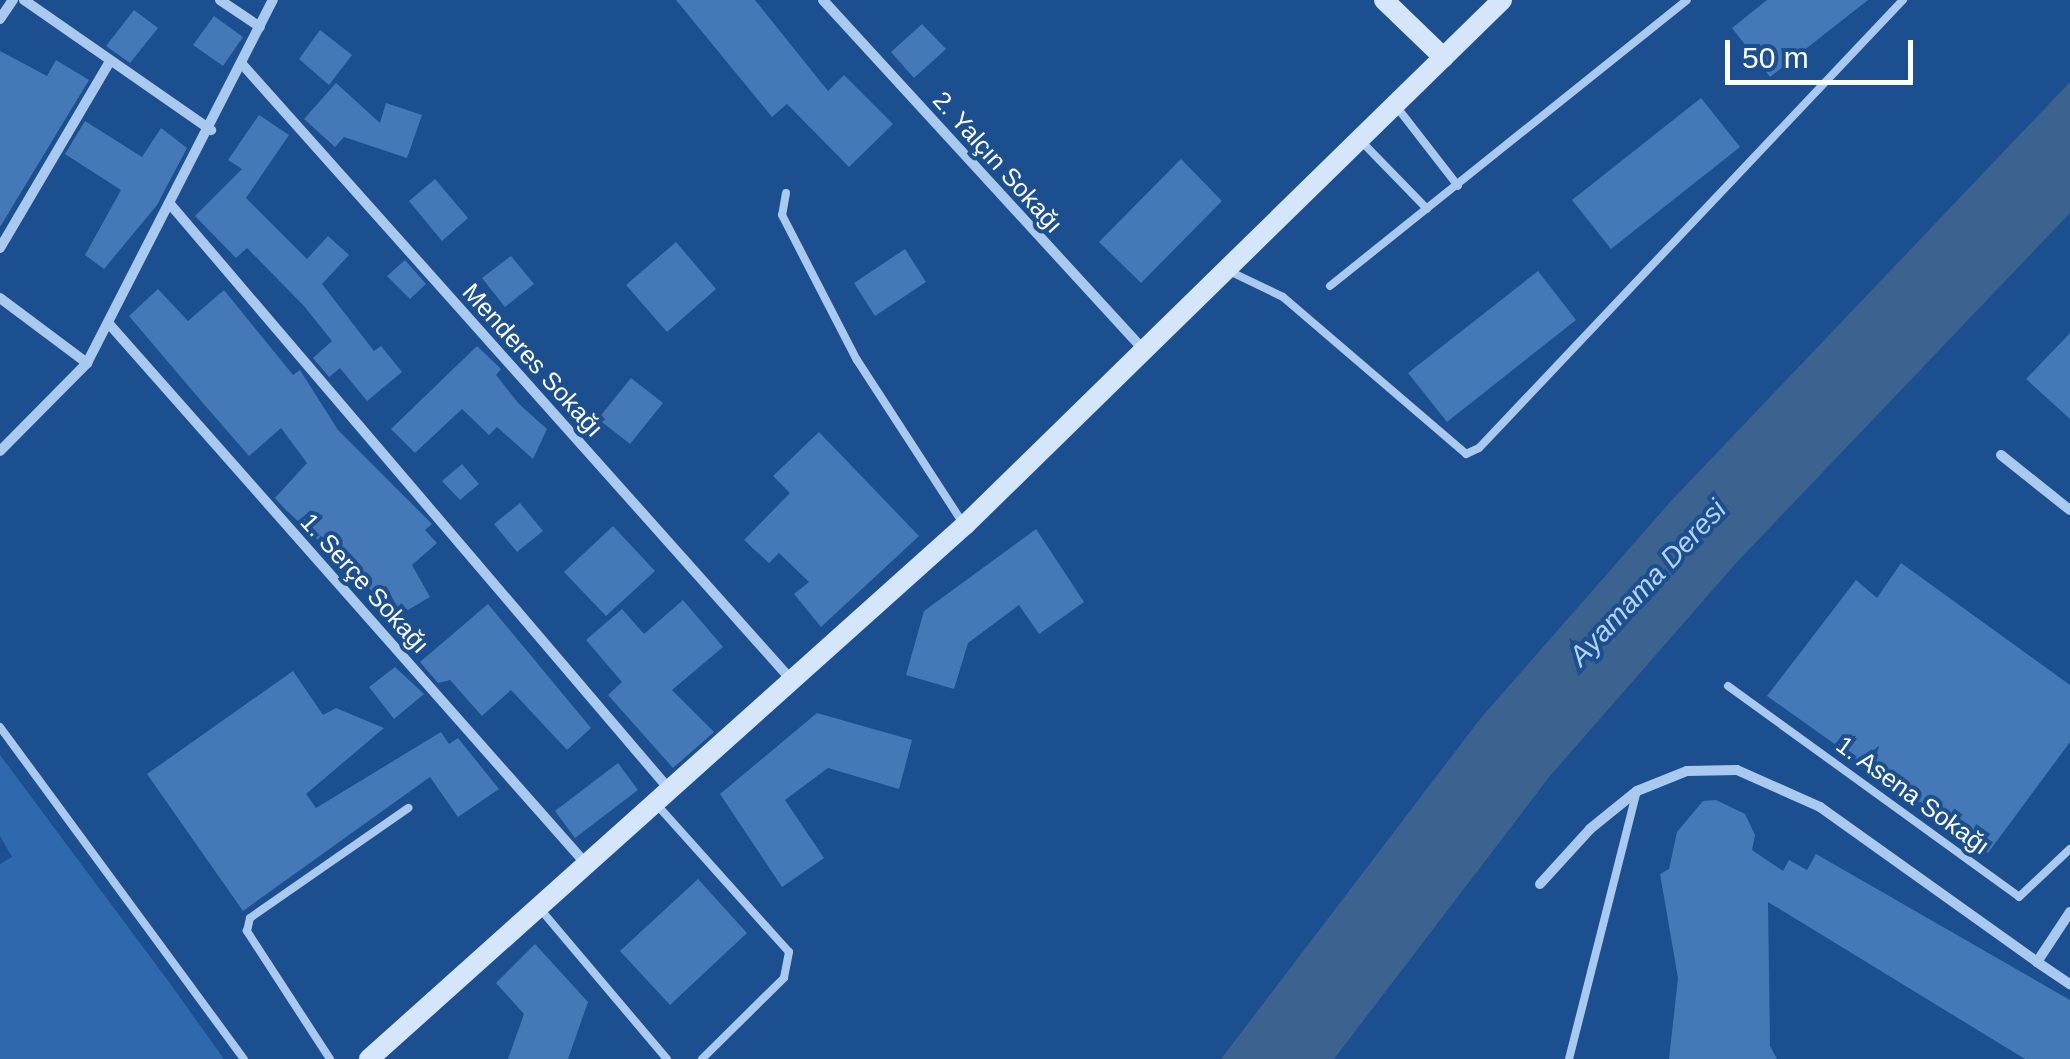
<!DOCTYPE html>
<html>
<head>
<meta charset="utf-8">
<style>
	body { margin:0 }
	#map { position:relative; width:2070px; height:1059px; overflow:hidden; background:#1b4f8f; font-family:Arial,sans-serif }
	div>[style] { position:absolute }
	.green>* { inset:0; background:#2e69ad }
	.water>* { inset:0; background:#3c6290 }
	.building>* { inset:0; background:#4478b7 }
	.lane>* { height:8px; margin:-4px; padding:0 4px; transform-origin:4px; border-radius:4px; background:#a9c9ee }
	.street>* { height:10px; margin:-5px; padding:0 5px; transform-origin:5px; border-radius:5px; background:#a9c9ee }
	.secondary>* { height:20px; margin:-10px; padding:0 10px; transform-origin:10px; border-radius:10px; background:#d6e6fa }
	span { translate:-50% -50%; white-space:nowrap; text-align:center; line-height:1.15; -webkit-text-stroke:8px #1b4f8f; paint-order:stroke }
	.street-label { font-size:25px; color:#fff }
	.water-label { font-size:28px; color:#b5d3f5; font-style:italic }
	.scale { position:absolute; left:1725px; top:40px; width:188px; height:45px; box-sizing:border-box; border:5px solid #fff; border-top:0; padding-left:12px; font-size:30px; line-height:35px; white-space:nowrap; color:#fff; -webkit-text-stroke:8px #1b4f8f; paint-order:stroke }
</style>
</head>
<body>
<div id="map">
	<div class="green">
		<i style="clip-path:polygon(0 755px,169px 982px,224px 1059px,0 1059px,0 864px,12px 857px,0 836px)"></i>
	</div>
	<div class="water">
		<i style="clip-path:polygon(2070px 82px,2070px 213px,1737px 562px,1550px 776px,1334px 1059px,1221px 1059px,1480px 719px,1671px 501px)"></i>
	</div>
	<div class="building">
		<i style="clip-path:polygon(676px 0,755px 0,828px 91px,844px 75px,893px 124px,849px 167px,787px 104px,772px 117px)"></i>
		<i style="clip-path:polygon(1767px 0,1868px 0,1770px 77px,1732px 28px)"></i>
		<i style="clip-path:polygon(134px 10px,158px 28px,130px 63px,106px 46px)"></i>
		<i style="clip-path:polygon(214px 16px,243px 37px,223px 66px,193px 45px)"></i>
		<i style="clip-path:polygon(922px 24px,946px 49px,914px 78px,891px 52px)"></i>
		<i style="clip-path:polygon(320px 30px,352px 55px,329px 85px,299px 59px)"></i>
		<i style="clip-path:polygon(0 51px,47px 76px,56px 60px,89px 80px,0 227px)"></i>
		<i style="clip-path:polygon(336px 83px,380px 123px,386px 103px,422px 115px,407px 158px,344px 137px,335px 147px,304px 119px)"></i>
		<i style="clip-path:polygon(1701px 98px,1740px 147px,1611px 249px,1572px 200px)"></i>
		<i style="clip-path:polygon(259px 115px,289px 135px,246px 198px,307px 259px,328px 236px,349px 255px,322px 284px,374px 351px,381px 346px,402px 372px,367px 401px,340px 368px,329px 377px,313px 358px,332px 341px,304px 306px,247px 248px,236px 258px,195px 216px,242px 169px,228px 160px)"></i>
		<i style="clip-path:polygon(85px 121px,142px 157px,161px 128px,187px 148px,157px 205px,104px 269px,85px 255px,121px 190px,65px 154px)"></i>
		<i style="clip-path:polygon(1181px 159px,1222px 201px,1141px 283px,1099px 242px)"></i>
		<i style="clip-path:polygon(435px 179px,468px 218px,442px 241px,409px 201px)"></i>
		<i style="clip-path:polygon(676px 242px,716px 289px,667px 332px,626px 285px)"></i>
		<i style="clip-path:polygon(905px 249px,926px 282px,875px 316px,854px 283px)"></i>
		<i style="clip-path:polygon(511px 256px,534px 284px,505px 307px,482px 278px)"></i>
		<i style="clip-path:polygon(405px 260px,426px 284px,410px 299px,387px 276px)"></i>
		<i style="clip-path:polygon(1538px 271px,1576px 320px,1447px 422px,1408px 373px)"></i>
		<i style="clip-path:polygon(158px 289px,188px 321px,224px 290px,293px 375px,300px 370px,338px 430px,432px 524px,425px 530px,437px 543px,412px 565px,430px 597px,401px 614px,386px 586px,376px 595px,284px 508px,275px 498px,307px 463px,281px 428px,249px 456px,202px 402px,129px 316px)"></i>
		<i style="clip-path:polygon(2070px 333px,2070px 419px,2026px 379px)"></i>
		<i style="clip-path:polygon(477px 346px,501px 369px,496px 375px,519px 404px,547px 429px,533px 459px,497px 427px,489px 435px,462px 409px,415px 453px,391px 429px)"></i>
		<i style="clip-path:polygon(631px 378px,663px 403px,630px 444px,598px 419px)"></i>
		<i style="clip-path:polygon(819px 432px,919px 536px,821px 627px,794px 594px,809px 582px,779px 553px,769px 563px,744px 540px,790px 493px,773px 476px)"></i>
		<i style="clip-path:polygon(462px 464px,479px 484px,460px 500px,442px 481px)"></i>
		<i style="clip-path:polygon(520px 503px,543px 531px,517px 552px,494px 524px)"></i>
		<i style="clip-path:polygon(613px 526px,655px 571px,606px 616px,564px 572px)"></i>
		<i style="clip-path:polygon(1036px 529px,1084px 602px,1039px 634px,1019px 605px,968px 643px,954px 689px,906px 675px,924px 611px)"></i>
		<i style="clip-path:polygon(1901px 563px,2070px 685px,2070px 742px,1988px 853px,1767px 696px,1856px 580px,1877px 598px)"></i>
		<i style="clip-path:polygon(683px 600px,723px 647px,672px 690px,714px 732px,673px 768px,608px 695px,622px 682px,586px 640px,622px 609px,644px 634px)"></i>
		<i style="clip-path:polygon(488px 604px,591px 728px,567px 750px,511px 690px,482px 716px,450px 680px,438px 683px,420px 662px)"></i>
		<i style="clip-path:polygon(395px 667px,424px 694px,394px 719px,369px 687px)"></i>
		<i style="clip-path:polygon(293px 671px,323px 715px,336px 708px,384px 728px,306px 794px,316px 808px,441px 732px,449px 744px,458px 738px,499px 789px,458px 817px,430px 777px,243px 911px,147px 774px)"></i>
		<i style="clip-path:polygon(817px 713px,912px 740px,899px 789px,828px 768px,785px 800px,824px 858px,782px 887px,720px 794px)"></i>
		<i style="clip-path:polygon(618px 763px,638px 790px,575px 838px,555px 811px)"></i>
		<i style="clip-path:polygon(1716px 800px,1745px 814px,1755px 835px,1752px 850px,1783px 871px,1789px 860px,1807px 870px,1816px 854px,2070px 1000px,2070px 1059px,2025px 1059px,1768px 902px,1770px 1046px,1777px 1059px,1669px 1059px,1678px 978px,1660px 874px,1669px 869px,1677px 832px,1703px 801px)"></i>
		<i style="clip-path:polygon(698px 879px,747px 933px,670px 1005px,620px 951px)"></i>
		<i style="clip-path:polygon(535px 944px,588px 1002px,568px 1059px,508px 1059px,524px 1014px,496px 983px)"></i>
	</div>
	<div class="lane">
		<i style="left:1396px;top:106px;width:101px;rotate:52.2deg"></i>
		<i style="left:1360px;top:140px;width:96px;rotate:45.8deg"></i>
		<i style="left:786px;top:193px;width:22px;rotate:100deg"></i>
		<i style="left:782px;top:215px;width:163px;rotate:62.7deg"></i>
		<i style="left:857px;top:360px;width:194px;rotate:57deg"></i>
		<i style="left:1227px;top:270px;width:62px;rotate:25.7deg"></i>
		<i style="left:1283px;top:297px;width:241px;rotate:40.6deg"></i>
		<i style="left:1466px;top:454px;width:14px;rotate:-25deg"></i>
		<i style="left:1479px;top:448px;width:617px;rotate:-46.58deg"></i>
		<i style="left:1330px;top:286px;width:457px;rotate:-38.7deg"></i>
		<i style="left:1728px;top:686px;width:359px;rotate:35.9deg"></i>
		<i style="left:2019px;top:897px;width:70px;rotate:-43.3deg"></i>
		<i style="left:0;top:727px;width:412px;rotate:53.7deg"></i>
		<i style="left:658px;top:806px;width:196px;rotate:48.1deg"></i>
		<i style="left:789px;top:952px;width:26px;rotate:101deg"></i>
		<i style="left:784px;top:978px;width:115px;rotate:135.4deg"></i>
		<i style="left:541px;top:910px;width:195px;rotate:49.8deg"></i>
		<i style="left:330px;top:1059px;width:153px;rotate:-123deg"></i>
		<i style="left:247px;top:931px;width:13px;rotate:-77deg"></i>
		<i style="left:250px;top:918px;width:193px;rotate:-34.8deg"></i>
		<i style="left:1569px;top:1059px;width:276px;rotate:-75.8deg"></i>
	</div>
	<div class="street">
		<i style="left:24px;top:0;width:228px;rotate:34.8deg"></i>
		<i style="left:220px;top:0;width:48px;rotate:34deg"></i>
		<i style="left:823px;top:0;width:475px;rotate:47.5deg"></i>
		<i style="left:0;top:19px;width:23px;rotate:-56deg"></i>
		<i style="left:242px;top:64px;width:829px;rotate:48.27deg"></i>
		<i style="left:170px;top:204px;width:769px;rotate:49.54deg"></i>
		<i style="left:0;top:248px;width:217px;rotate:-59.5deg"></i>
		<i style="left:0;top:298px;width:109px;rotate:36.8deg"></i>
		<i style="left:110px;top:325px;width:719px;rotate:48.55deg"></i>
		<i style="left:0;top:451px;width:124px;rotate:-45.3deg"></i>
		<i style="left:87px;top:363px;width:408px;rotate:-62.9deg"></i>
		<i style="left:2001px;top:455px;width:88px;rotate:38.6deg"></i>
		<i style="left:1540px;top:884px;width:74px;rotate:-47.7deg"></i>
		<i style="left:1590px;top:829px;width:60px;rotate:-39deg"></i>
		<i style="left:1637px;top:791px;width:54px;rotate:-21.8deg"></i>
		<i style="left:1687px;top:771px;width:50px;rotate:-1.1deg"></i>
		<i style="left:1737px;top:770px;width:91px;rotate:24deg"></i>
		<i style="left:1820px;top:807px;width:267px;rotate:35.5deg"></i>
		<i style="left:2037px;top:962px;width:60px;rotate:-56.6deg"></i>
		<i style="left:2037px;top:962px;width:40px;rotate:34deg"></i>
	</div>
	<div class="secondary">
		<i style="left:1384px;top:0;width:83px;rotate:44deg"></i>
		<i style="left:369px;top:1059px;width:800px;rotate:-41.86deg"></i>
		<i style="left:965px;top:525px;width:751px;rotate:-44.35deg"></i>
	</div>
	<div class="street-label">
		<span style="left:998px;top:162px;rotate:48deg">2. Yalçın Sokağı</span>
		<span style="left:533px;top:360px;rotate:48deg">Menderes Sokağı</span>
		<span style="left:365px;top:583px;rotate:48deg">1. Serçe Sokağı</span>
		<span style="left:1913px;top:795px;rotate:36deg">1. Asena Sokağı</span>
	</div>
	<div class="water-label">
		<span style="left:1648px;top:583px;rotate:-47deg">Ayamama Deresi</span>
	</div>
	<div class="scale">50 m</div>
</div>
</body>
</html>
